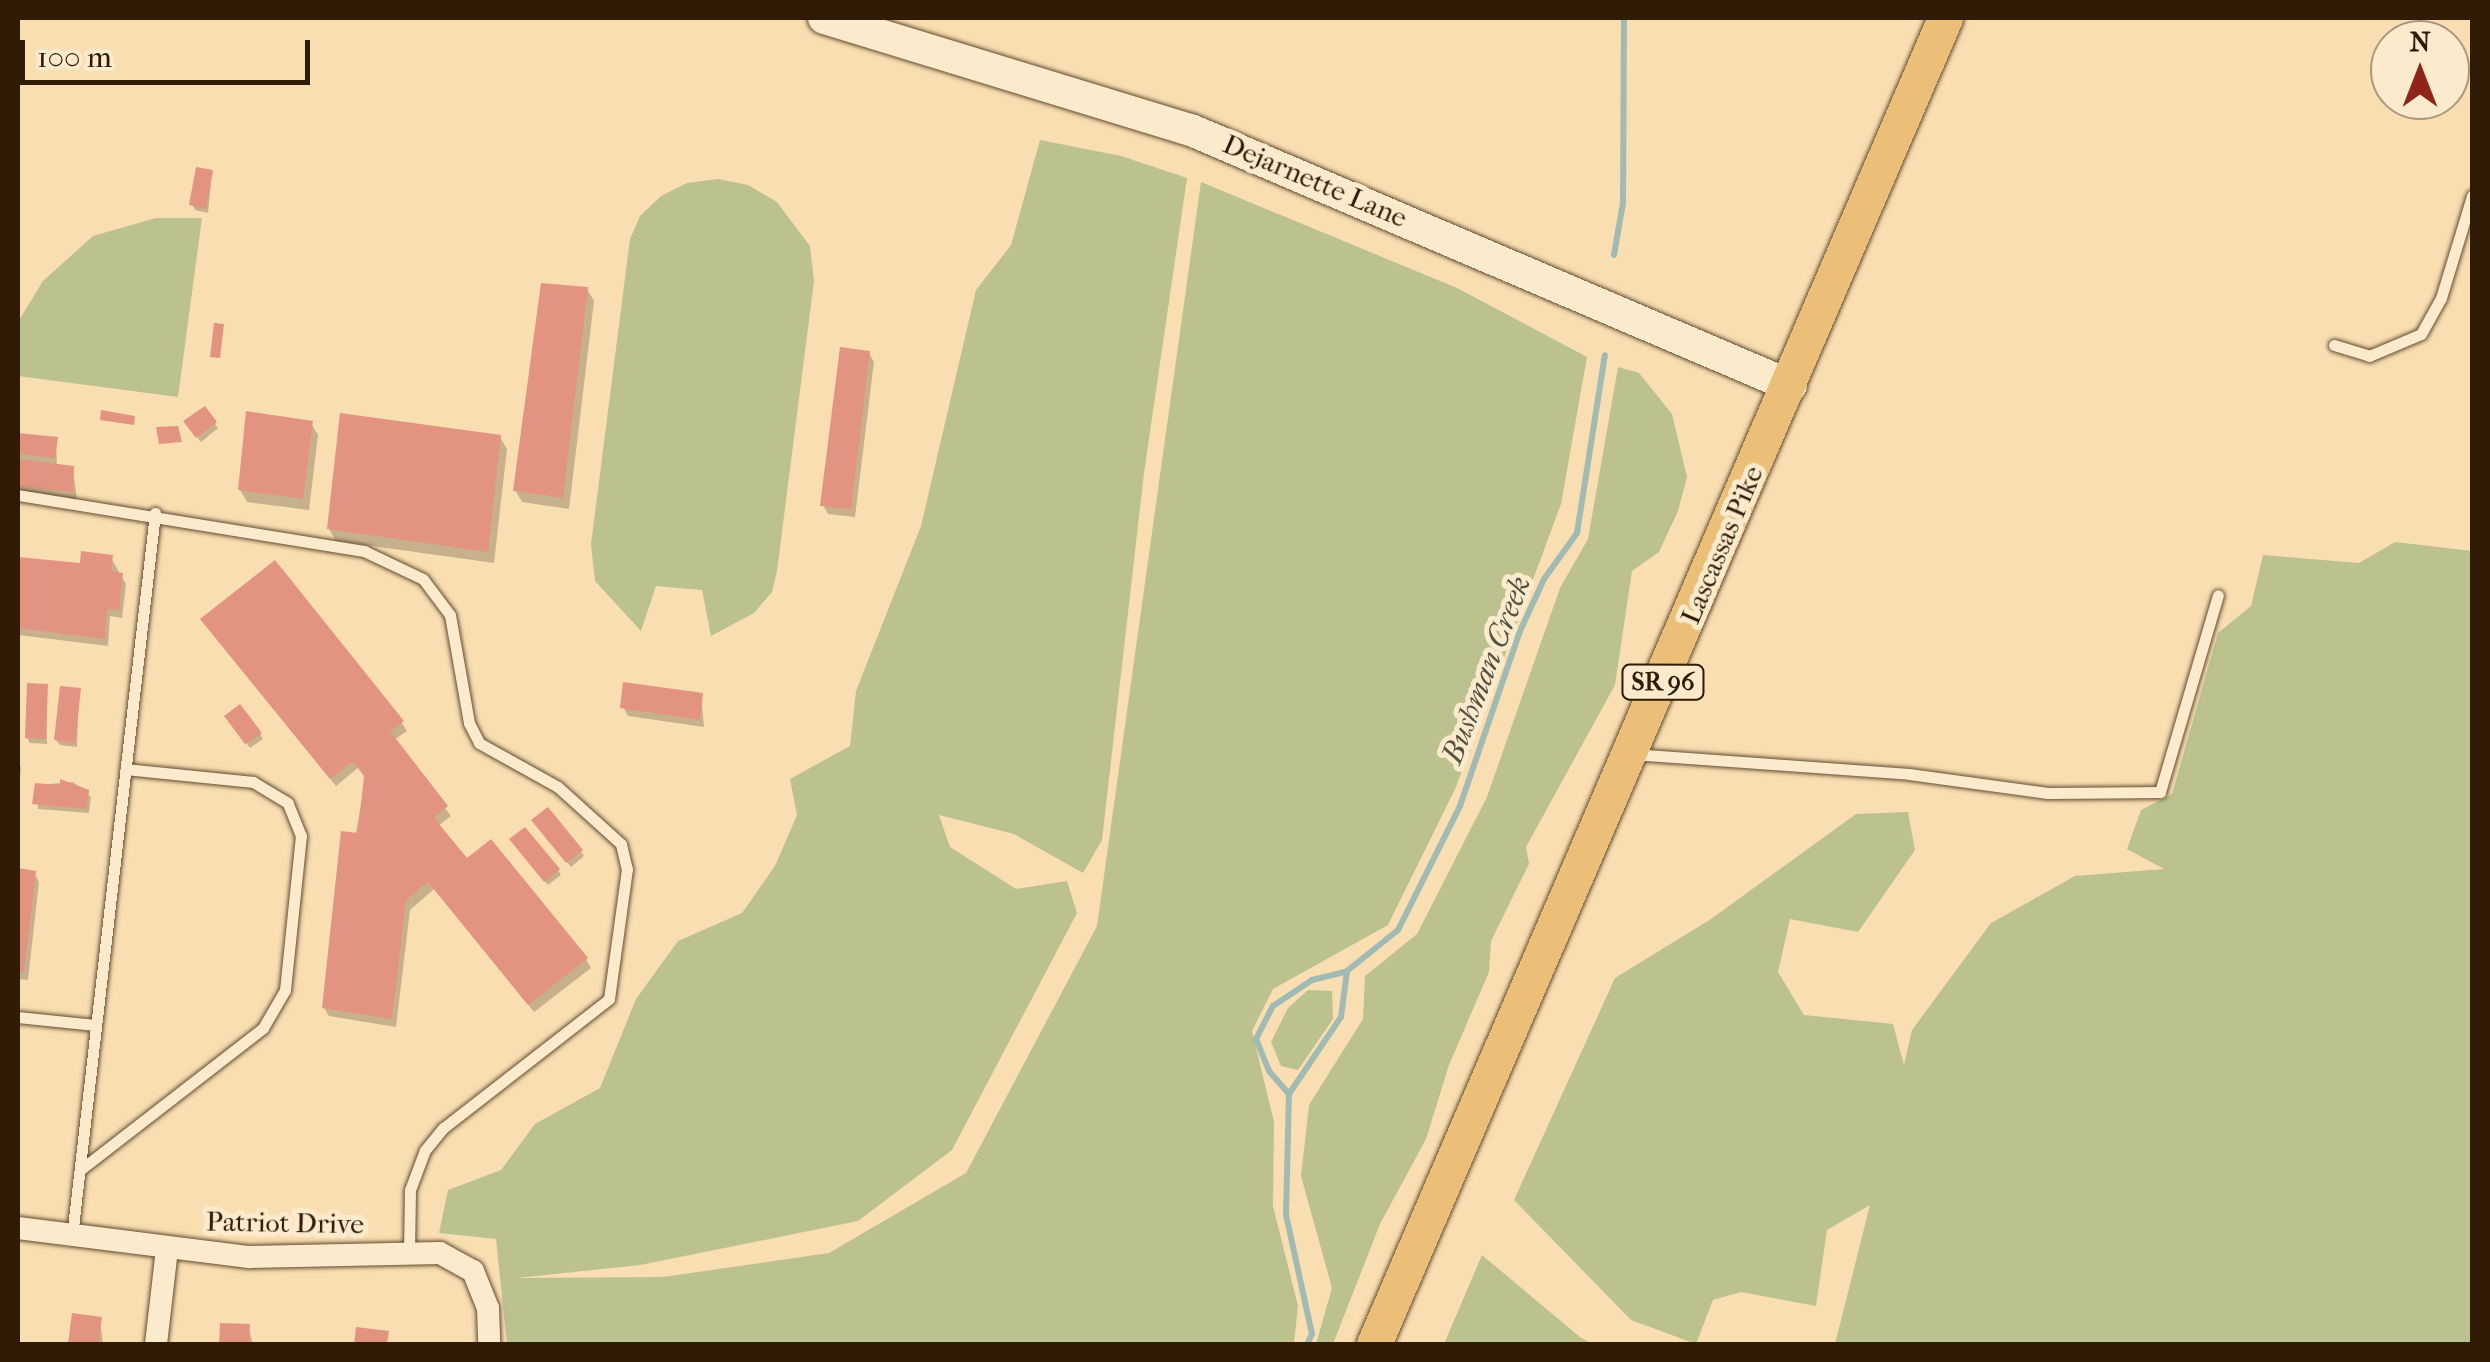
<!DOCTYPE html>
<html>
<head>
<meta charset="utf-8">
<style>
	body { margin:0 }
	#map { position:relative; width:2490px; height:1362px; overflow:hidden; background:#f9deb1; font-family:"IM FELL French Canon",serif }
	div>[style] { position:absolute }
	.green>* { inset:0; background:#bbc28e }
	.shadow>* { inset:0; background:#0003 }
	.stream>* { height:6px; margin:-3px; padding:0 3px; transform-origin:3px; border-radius:3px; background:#a0bbb3 }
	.building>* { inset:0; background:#e39481 }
	.roads { filter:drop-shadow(0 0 2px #624c31) drop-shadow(0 0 2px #624c31) }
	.service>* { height:11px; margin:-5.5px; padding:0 5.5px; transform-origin:5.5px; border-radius:5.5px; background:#fbeacc }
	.minor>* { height:22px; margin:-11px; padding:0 11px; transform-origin:11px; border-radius:11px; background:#fbeacc }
	.secondary>* { height:32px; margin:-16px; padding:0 16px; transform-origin:16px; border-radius:16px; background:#fbeacc }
	.primary>* { height:35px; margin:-17.5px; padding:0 17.5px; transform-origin:17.5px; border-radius:17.5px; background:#ecbf78 }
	span { translate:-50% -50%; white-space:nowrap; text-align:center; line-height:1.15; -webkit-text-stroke:10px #fbeacc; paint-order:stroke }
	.shield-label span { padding:2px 8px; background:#fbeacc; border:2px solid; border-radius:8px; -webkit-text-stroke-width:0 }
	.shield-label { font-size:25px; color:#301b06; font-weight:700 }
	.street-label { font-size:28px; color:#301b06 }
	.water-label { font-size:30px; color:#575343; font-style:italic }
	.frame { position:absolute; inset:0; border:20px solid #301b06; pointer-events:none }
	.north { position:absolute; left:2370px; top:20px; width:100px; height:100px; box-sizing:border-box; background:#fbeacc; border:2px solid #aa977d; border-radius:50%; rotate:0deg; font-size:28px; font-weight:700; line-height:40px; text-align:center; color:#301b06 }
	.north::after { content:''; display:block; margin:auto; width:35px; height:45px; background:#8f2418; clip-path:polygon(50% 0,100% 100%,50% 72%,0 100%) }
	.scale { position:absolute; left:20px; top:40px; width:290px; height:45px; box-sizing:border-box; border:5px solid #301b06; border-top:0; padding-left:12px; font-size:30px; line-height:35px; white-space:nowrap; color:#301b06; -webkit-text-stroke:8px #fbeacc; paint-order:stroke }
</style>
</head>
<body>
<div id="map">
	<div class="green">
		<i style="clip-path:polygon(1040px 140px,1121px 156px,1187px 178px,1144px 473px,1102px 840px,1083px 873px,1014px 834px,939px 815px,950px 847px,1016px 889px,1067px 881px,1077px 913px,952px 1150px,858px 1221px,640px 1265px,517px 1278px,663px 1277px,829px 1253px,966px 1173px,1097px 926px,1201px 182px,1457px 288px,1587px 357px,1561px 504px,1456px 787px,1388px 925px,1273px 989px,1252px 1031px,1274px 1122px,1273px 1206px,1298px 1306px,1294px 1344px,507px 1344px,496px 1239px,439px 1233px,448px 1190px,501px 1170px,535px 1124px,600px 1088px,636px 999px,678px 941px,742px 913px,775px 866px,797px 815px,790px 779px,850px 746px,856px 691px,921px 526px,976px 290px,1011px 245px)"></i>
		<i style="clip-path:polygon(718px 179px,748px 185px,777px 202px,810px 246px,814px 281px,777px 571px,772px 592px,754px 613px,711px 636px,702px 590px,656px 586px,641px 631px,595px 581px,591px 544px,630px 239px,640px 216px,661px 196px,687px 183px)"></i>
		<i style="clip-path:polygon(156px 218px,202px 218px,178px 397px,18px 376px,18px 322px,43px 281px,93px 236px)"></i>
		<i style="clip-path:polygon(1618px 367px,1639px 373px,1672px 414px,1687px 477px,1678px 511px,1659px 552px,1632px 571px,1615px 685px,1526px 847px,1529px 864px,1491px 941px,1489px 972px,1449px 1065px,1426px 1139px,1380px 1224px,1333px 1344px,1316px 1344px,1332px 1288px,1301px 1176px,1309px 1105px,1363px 1019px,1365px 976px,1417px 934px,1487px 797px,1560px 588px,1588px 539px)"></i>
		<i style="clip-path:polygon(2395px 542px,2472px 551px,2472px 1344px,1835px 1344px,1870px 1205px,1827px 1230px,1816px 1306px,1741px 1292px,1713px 1300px,1696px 1344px,1631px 1320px,1514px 1200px,1615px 978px,1711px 919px,1856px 814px,1908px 812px,1915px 850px,1858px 932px,1790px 919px,1778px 972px,1804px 1015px,1893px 1024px,1904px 1065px,1912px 1030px,1991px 923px,2075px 876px,2164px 869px,2127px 849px,2141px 810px,2172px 794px,2218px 633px,2251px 606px,2263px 555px,2359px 563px)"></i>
		<i style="clip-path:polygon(1308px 990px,1332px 991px,1333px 1019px,1298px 1070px,1281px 1066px,1271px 1042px,1288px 1008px)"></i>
		<i style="clip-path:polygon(1482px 1255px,1580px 1337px,1592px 1344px,1444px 1344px)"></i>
	</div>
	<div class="shadow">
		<i style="clip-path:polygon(212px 173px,208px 213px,195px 210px,192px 204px)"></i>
		<i style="clip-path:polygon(587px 289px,594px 301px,569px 509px,522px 502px,515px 490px)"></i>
		<i style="clip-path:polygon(869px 353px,874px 362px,855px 517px,828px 514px,823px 505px)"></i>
		<i style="clip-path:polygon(204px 409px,218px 428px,201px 442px,189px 427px)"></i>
		<i style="clip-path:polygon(311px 423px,318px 435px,309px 510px,247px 502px,240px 490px)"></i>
		<i style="clip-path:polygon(18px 435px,56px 439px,57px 467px,73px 469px,77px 500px,18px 494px)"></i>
		<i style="clip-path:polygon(500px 437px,507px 449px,494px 563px,336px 541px,329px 529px)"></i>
		<i style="clip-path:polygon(111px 558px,126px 584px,122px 618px,110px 616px,108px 646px,18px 635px,18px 560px,82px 566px)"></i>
		<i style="clip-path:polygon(275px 564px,402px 723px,407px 731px,394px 740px,451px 816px,438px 826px,467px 862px,586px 959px,591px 968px,534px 1012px,434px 889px,410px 910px,396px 1027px,329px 1016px,324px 1008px,366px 777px,359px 767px,336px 786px,208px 628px)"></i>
		<i style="clip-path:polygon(46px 686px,47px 744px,30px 743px,27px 738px)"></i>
		<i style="clip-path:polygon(79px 690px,77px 747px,60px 745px,56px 740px)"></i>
		<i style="clip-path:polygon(701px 696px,704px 727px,628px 716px,623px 707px)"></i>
		<i style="clip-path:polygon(230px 722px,260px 734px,263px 739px,250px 748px)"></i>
		<i style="clip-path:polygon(18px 762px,21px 767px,18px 797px)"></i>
		<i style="clip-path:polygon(73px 782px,91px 797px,89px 813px,38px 809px,37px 785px)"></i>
		<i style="clip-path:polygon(538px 826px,581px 851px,584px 856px,571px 867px)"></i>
		<i style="clip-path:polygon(515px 845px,558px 870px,561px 875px,548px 885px)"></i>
		<i style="clip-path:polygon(18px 870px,34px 873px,39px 882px,28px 980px,18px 979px)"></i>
		<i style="clip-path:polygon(74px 1316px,100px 1319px,103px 1344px,70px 1344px)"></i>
		<i style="clip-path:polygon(222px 1325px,248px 1326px,253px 1344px,222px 1344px)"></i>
	</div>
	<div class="stream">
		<i style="left:1614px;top:255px;width:53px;rotate:-80.2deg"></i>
		<i style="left:1623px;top:203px;width:185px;rotate:-89.7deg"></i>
		<i style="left:1289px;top:1094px;width:30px;rotate:-131deg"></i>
		<i style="left:1269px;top:1071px;width:35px;rotate:-112deg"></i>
		<i style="left:1256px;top:1039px;width:37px;rotate:-63deg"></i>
		<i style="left:1273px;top:1006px;width:47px;rotate:-33.7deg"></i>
		<i style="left:1312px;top:980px;width:36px;rotate:-14deg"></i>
		<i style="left:1307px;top:1344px;width:11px;rotate:-63deg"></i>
		<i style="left:1312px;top:1334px;width:122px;rotate:-102.3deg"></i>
		<i style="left:1286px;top:1215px;width:121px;rotate:-88.6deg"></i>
		<i style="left:1289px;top:1094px;width:93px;rotate:-56deg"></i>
		<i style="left:1341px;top:1017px;width:46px;rotate:-82.6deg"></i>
		<i style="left:1347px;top:971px;width:65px;rotate:-38.8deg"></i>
		<i style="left:1398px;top:930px;width:139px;rotate:-63.4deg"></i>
		<i style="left:1460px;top:806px;width:185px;rotate:-71.1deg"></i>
		<i style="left:1520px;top:631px;width:57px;rotate:-65.2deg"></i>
		<i style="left:1544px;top:579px;width:57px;rotate:-54.3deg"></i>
		<i style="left:1577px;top:533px;width:180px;rotate:-81.1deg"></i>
	</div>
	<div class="building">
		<i style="clip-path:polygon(196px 167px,213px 170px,206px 209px,189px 205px)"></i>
		<i style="clip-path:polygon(541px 283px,588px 287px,563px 498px,513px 491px)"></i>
		<i style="clip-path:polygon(214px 323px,224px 324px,220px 358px,210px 357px)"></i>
		<i style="clip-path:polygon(840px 347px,870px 351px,851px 509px,820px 506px)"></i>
		<i style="clip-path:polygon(205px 406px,217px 422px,196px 438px,183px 421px)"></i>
		<i style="clip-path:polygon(101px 410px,135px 416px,134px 425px,100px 420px)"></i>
		<i style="clip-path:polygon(246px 411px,313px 421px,303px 499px,238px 490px)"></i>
		<i style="clip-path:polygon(340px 413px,501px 435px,488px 552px,327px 529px)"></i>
		<i style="clip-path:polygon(178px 426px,182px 442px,159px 444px,156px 427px)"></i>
		<i style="clip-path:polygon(18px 433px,58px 437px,55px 458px,18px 454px)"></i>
		<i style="clip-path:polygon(18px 459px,74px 466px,73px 492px,18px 487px)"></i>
		<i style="clip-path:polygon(81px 551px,113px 555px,111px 571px,123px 573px,119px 610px,107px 609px,105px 639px,18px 628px,18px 557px,80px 563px)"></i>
		<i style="clip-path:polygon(275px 560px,404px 721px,390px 731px,448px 806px,434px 818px,467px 858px,491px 839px,588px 958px,528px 1005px,428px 882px,406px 900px,392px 1019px,322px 1008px,341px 831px,358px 833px,364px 776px,353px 761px,330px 779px,200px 619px)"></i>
		<i style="clip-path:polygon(623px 682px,703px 693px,700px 720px,620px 708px)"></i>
		<i style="clip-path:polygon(27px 683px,48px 684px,46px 739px,25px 738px)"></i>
		<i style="clip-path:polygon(60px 686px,81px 688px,75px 743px,54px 740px)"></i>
		<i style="clip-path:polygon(240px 704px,262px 733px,245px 744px,224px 716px)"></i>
		<i style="clip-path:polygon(60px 779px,89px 790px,87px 809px,32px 804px,35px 783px,60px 785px)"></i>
		<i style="clip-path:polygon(548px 807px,583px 850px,566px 863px,531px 820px)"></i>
		<i style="clip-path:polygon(525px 827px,560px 869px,544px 882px,509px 839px)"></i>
		<i style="clip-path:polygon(18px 868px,36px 871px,24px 972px,18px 972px)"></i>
		<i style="clip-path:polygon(72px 1313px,102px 1317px,98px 1344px,68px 1344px)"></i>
		<i style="clip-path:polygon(220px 1323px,250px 1324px,249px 1344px,219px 1344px)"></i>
		<i style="clip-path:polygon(356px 1327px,389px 1331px,387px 1344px,354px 1344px)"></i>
	</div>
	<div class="roads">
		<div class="service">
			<i style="left:2334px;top:345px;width:37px;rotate:17deg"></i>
			<i style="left:2369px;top:356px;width:56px;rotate:-22.9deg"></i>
			<i style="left:2421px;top:334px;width:41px;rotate:-60.9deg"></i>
			<i style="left:2441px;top:298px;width:107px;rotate:-73.1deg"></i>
			<i style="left:18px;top:495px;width:351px;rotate:9.2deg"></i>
			<i style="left:364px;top:551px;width:65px;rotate:25.4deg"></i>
			<i style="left:423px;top:579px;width:45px;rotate:53.1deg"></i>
			<i style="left:450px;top:615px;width:110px;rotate:80deg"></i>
			<i style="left:469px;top:723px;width:22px;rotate:63deg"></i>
			<i style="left:479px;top:743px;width:90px;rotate:29.1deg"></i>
			<i style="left:558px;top:787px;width:85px;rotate:42.1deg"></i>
			<i style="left:621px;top:844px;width:26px;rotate:77deg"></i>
			<i style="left:627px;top:869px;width:131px;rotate:97.9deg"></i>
			<i style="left:609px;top:999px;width:210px;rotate:142.1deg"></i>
			<i style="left:443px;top:1128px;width:28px;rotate:129deg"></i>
			<i style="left:425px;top:1150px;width:43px;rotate:110.6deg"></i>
			<i style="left:410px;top:1190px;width:63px;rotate:90.9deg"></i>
			<i style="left:1632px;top:754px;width:278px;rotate:4.1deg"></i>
			<i style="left:1909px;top:774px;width:140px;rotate:7.8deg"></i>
			<i style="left:2048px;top:793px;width:112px;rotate:-0.5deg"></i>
			<i style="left:2160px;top:792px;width:205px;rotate:-73.6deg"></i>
			<i style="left:18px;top:1017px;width:77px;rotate:5.9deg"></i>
			<i style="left:80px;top:1170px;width:232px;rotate:-37.8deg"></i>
			<i style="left:263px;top:1028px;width:44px;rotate:-59.9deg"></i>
			<i style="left:285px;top:990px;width:155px;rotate:-84.1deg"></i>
			<i style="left:301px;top:836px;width:35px;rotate:-112deg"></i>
			<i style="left:288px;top:803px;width:41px;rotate:-149deg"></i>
			<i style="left:253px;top:782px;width:128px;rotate:-174.2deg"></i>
			<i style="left:72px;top:1236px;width:728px;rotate:-83.45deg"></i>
		</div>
		<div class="minor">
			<i style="left:18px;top:1228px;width:233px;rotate:7.2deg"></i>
			<i style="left:249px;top:1257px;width:191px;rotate:-1.2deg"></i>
			<i style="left:440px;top:1253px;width:38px;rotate:29deg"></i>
			<i style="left:473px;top:1271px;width:40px;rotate:68deg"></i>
			<i style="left:488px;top:1308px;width:36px;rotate:88deg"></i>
			<i style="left:156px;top:1344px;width:96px;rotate:-83.4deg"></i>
		</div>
		<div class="secondary">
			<i style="left:824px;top:18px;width:384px;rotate:17deg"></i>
			<i style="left:1191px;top:130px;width:652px;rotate:23.11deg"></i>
		</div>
		<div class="primary">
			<i style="left:1374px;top:1344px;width:1444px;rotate:-66.7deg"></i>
		</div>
	</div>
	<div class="shield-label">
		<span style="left:1663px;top:682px">SR 96</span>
	</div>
	<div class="street-label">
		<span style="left:1315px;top:181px;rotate:23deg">Dejarnette Lane</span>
		<span style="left:1722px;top:545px;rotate:-67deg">Lascassas Pike</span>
		<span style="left:285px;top:1223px;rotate:1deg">Patriot Drive</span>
	</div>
	<div class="water-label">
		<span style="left:1487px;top:670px;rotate:-69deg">Bushman Creek</span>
	</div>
	<div class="frame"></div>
	<div class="north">N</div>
	<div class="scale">100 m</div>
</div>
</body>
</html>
